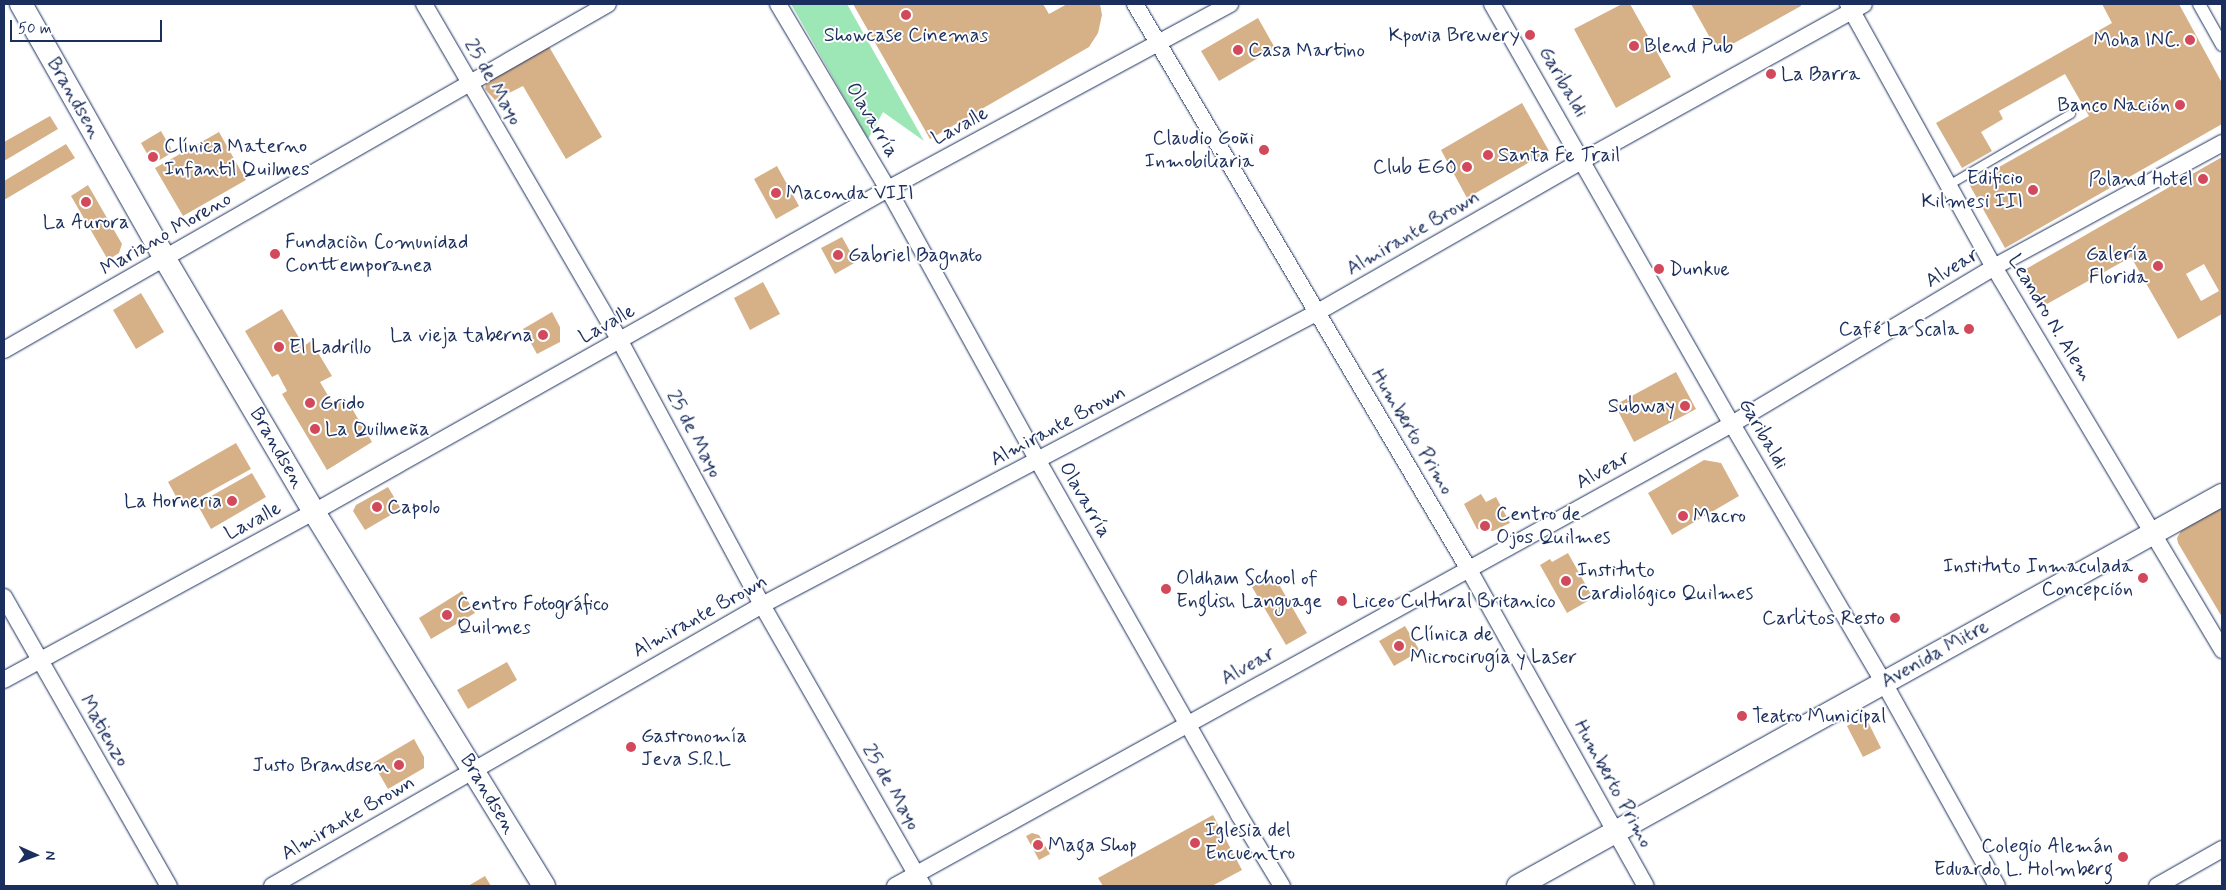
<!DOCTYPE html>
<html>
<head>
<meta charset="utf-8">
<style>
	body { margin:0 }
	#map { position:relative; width:2226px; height:890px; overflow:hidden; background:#fff; font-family:Mynerve,sans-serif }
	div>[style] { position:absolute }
	.green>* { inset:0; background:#9de7b6 }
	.building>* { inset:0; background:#d6b087 }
	.roads { filter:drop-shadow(0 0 1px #1b2f5e) drop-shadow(0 0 1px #1b2f5e) }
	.service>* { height:8px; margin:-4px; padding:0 4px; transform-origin:4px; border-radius:4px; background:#fff }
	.pedestrian>* { height:12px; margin:-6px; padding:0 6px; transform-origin:6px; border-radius:6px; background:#fff }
	.minor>* { height:16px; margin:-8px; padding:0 8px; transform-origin:8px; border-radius:8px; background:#fff }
	.secondary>* { height:22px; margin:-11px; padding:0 11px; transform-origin:11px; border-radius:11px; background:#fff }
	.dots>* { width:14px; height:14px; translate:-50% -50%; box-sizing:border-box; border:2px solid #fff; border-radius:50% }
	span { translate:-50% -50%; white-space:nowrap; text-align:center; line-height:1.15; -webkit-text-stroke:4px #fff; paint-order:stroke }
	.poi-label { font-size:20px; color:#1b2f5e }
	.right { translate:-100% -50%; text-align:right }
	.left { translate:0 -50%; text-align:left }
	.street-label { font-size:20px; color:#1b2f5e }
	.frame { position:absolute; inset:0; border:5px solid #1b2f5e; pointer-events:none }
	.north { position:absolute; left:10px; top:830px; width:50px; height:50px; -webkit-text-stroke:4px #fff; paint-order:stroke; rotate:92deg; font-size:14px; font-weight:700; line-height:20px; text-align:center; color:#1b2f5e }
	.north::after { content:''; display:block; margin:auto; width:18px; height:22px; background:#1b2f5e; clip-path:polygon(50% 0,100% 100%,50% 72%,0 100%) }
	.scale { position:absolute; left:10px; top:20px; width:152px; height:22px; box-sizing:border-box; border:2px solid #1b2f5e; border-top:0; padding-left:6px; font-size:15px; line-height:18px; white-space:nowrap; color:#1b2f5e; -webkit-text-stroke:4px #fff; paint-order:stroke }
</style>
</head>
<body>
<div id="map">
	<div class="green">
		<i style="clip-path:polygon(791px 4px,847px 4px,924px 141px,883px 112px,868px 139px)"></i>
	</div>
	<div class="building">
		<i style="clip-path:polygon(853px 4px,1043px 4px,1049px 14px,1067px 4px,1100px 4px,1102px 15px,1098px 33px,1089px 47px,930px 139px)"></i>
		<i style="clip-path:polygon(1622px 4px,1630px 4px,1671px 77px,1616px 108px,1574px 29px)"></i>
		<i style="clip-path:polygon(1691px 4px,1801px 4px,1801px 6px,1718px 52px)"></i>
		<i style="clip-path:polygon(2102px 4px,2179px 4px,2222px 83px,2222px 124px,2005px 248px,1969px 184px,2089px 116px,2065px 74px,1999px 111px,2003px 119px,1981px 132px,1992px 151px,1962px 168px,1936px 123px,2112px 23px)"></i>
		<i style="clip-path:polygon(1258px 18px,1275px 48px,1219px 81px,1201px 51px)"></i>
		<i style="clip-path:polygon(548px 45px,602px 137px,566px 159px,523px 86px,495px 100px,485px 89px,487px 78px)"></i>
		<i style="clip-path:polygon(1522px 103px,1549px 151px,1467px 198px,1441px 150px)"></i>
		<i style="clip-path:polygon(50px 116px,58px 129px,4px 161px,4px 142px)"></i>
		<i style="clip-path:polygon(161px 131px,173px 152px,153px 164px,141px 143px)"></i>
		<i style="clip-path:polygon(219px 132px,246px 180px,183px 216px,155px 168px)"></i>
		<i style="clip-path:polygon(66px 144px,75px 158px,4px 200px,4px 181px)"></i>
		<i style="clip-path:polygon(evenodd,2222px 157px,2222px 314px,2178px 339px,2131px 257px,2038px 309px,2023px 283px,2026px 269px,2222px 157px,2204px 264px,2219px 291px,2201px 301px,2186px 274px,2204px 264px)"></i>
		<i style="clip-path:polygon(777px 166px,799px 206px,776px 219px,754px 179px)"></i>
		<i style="clip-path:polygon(88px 185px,122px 244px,119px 253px,108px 260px,71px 196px)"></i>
		<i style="clip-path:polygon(842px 237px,856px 262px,835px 274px,821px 248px)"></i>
		<i style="clip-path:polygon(763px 282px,780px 314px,750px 330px,734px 298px)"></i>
		<i style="clip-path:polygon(141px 293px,164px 332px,136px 349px,113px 310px)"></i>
		<i style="clip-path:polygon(282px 309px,304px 346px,311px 341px,332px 376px,320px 382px,333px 404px,345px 397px,372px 442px,327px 470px,282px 394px,287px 391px,278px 374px,272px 377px,245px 331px)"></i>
		<i style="clip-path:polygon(552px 312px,560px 327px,560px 342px,537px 354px,523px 329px)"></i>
		<i style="clip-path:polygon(1676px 372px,1696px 409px,1634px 442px,1615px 405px)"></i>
		<i style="clip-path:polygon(236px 443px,251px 469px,182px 507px,168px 482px)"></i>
		<i style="clip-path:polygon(1704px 460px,1721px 463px,1739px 496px,1672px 535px,1648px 493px)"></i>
		<i style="clip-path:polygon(252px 473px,266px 497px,211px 529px,197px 504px)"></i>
		<i style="clip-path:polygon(388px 487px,401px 509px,365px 530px,353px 511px,356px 505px)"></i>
		<i style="clip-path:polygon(1481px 494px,1486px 502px,1496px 497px,1510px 523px,1493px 531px,1477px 529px,1464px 504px)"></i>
		<i style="clip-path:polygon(2222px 507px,2222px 617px,2178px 543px,2177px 538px,2181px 531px)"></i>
		<i style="clip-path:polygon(1568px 553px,1593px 598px,1567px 613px,1540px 565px,1550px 559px,1552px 562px)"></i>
		<i style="clip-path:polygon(1273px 574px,1307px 633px,1286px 645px,1252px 587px)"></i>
		<i style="clip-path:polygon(462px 591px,475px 613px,431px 639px,419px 618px)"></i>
		<i style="clip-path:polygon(1405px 626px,1420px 651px,1394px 666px,1379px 641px)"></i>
		<i style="clip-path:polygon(507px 662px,517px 680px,468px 709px,457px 690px)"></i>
		<i style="clip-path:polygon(1865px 716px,1881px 748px,1863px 757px,1847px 726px)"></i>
		<i style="clip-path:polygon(414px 739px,424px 757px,424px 768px,388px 789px,373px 763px)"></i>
		<i style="clip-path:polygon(1213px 815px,1242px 870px,1212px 886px,1103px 886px,1098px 878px)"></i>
		<i style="clip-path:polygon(1032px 833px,1039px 835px,1050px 854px,1039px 860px,1026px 836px)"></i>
		<i style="clip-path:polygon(485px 876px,491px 886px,468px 886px)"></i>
	</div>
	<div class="roads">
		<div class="service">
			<i style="left:1949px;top:185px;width:141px;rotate:-30.2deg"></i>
		</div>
		<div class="pedestrian">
			<i style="left:2199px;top:4px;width:47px;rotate:60.7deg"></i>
		</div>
		<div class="minor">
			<i style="left:424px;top:4px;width:390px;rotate:59.8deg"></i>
			<i style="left:620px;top:341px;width:300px;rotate:61.7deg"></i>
			<i style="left:762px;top:605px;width:324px;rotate:60.2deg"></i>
			<i style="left:778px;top:4px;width:215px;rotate:59.3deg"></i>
			<i style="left:888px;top:189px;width:311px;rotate:61.1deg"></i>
			<i style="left:1038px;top:461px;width:407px;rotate:60.4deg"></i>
			<i style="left:1239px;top:815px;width:83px;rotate:58.8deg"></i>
			<i style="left:1135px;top:4px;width:655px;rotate:59.44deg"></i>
			<i style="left:1468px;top:568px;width:364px;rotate:60.8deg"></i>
			<i style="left:1492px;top:4px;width:484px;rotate:60.3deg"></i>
			<i style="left:1732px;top:424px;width:300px;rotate:59.6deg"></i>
			<i style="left:1884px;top:683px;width:232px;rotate:60.9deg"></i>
			<i style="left:1848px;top:4px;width:301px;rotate:61deg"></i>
			<i style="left:1994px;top:267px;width:446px;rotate:59.2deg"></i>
			<i style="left:4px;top:350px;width:696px;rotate:-29.81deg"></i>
			<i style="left:4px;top:597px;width:333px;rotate:60.3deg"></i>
			<i style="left:4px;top:680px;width:353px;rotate:-28.5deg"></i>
			<i style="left:314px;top:512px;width:659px;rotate:-29.37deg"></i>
			<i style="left:888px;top:189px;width:389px;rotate:-28.4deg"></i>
			<i style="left:272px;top:886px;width:565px;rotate:-29.83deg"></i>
			<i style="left:762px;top:605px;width:626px;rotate:-27.79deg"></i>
			<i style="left:1316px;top:313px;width:308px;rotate:-29.8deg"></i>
			<i style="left:1583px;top:160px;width:321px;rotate:-29deg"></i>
			<i style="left:895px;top:886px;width:956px;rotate:-28.9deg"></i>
			<i style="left:1732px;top:424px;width:305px;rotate:-30.9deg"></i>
			<i style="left:1994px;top:267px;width:260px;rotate:-28.5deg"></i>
			<i style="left:2157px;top:886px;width:75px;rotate:-29.6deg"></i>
		</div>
		<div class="secondary">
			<i style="left:21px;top:4px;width:293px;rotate:60.5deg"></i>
			<i style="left:165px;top:259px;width:294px;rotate:59.5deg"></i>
			<i style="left:314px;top:512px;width:439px;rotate:58.4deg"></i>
			<i style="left:1518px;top:886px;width:805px;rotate:-29.05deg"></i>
		</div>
	</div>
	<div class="dots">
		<i style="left:906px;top:15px;background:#d1495b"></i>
		<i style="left:1530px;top:35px;background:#d1495b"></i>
		<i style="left:2190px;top:40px;background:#d1495b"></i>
		<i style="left:1634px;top:46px;background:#d1495b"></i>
		<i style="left:1238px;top:50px;background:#d1495b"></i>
		<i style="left:1771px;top:74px;background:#d1495b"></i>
		<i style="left:2180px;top:105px;background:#d1495b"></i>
		<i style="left:1264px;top:150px;background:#d1495b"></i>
		<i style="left:1488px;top:155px;background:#d1495b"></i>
		<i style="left:153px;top:157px;background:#d1495b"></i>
		<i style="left:1467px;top:167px;background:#d1495b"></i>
		<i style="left:2203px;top:179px;background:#d1495b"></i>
		<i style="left:2033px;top:190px;background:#d1495b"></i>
		<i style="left:776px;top:193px;background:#d1495b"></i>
		<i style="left:86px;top:202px;background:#d1495b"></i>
		<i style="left:275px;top:254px;background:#d1495b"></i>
		<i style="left:838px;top:255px;background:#d1495b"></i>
		<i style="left:2158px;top:266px;background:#d1495b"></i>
		<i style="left:1659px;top:269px;background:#d1495b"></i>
		<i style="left:1969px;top:329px;background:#d1495b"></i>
		<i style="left:543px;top:335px;background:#d1495b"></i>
		<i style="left:279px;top:347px;background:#d1495b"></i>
		<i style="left:310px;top:403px;background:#d1495b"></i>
		<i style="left:1685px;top:406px;background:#d1495b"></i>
		<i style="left:315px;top:429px;background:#d1495b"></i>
		<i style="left:232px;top:501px;background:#d1495b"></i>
		<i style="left:377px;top:507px;background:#d1495b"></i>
		<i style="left:1683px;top:516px;background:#d1495b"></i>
		<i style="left:1485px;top:526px;background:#d1495b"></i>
		<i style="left:2143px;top:578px;background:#d1495b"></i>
		<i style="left:1566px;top:581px;background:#d1495b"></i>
		<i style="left:1166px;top:589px;background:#d1495b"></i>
		<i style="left:1342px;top:601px;background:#d1495b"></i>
		<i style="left:447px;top:615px;background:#d1495b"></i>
		<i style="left:1895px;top:618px;background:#d1495b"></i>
		<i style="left:1399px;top:646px;background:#d1495b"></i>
		<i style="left:1742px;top:716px;background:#d1495b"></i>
		<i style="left:631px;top:747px;background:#d1495b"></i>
		<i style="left:399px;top:765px;background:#d1495b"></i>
		<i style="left:1195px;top:843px;background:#d1495b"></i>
		<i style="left:1038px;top:845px;background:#d1495b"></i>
		<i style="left:2123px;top:857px;background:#d1495b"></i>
	</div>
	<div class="poi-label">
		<span style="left:906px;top:35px">Showcase Cinemas</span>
		<span class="right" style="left:1520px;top:35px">Kpovia Brewery</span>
		<span class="right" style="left:2180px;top:40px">Moha INC.</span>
		<span class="left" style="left:1644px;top:46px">Blend Pub</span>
		<span class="left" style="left:1248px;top:50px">Casa Martino</span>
		<span class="left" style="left:1781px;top:74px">La Barra</span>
		<span class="right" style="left:2170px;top:105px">Banco Nación</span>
		<span class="right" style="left:1254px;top:150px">Claudio Goñi<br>Inmobiliaria</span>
		<span class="left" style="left:164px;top:158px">Clínica Materno<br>Infantil Quilmes</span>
		<span class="left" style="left:1498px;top:155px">Santa Fe Trail</span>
		<span class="right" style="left:1457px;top:167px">Club EGO</span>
		<span class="right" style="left:2023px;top:190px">Edificio<br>Kilmesi III</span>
		<span class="right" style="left:2193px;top:179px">Poland Hotel</span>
		<span class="left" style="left:786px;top:193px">Maconda VIII</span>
		<span style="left:86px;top:222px">La Aurora</span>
		<span class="left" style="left:285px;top:254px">Fundaciòn Comunidad<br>Conttemporanea</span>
		<span class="left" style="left:848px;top:255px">Gabriel Bagnato</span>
		<span class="right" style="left:2148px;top:266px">Galería<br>Florida</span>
		<span class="left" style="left:1669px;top:269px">Dunkue</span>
		<span class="right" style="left:1959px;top:329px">Café La Scala</span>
		<span class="right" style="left:533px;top:335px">La vieja taberna</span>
		<span class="left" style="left:289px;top:347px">El Ladrillo</span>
		<span class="left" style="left:320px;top:403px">Grido</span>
		<span class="right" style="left:1675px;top:406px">Subway</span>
		<span class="left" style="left:325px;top:429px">La Quilmeña</span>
		<span class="right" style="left:222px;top:501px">La Horneria</span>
		<span class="left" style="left:387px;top:507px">Capolo</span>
		<span class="left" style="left:1496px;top:526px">Centro de<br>Ojos Quilmes</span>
		<span class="left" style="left:1693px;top:516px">Macro</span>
		<span class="right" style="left:2133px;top:578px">Instituto Inmaculada<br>Concepción</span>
		<span class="left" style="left:1577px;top:582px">Instituto<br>Cardiológico Quilmes</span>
		<span class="left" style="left:1176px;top:590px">Oldham School of<br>English Language</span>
		<span class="left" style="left:1352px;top:601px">Liceo Cultural Britanico</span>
		<span class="left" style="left:457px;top:616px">Centro Fotográfico<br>Quilmes</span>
		<span class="right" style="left:1885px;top:618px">Carlitos Resto</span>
		<span class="left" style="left:1410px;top:646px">Clínica de<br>Microcirugía y Laser</span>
		<span class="left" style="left:1752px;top:716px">Teatro Municipal</span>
		<span class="left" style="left:641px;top:748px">Gastronomía<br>Jeva S.R.L</span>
		<span class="right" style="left:389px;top:765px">Justo Brandsen</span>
		<span class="left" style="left:1205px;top:842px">Iglesia del<br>Encuentro</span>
		<span class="left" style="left:1048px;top:845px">Maga Shop</span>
		<span class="right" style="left:2113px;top:858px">Colegio Alemán<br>Eduardo L. Holmberg</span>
	</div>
	<div class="street-label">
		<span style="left:493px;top:82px;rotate:60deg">25 de Mayo</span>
		<span style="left:1563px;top:82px;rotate:60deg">Garibaldi</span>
		<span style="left:74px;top:98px;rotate:60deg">Brandsen</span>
		<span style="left:872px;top:120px;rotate:59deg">Olavarría</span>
		<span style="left:960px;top:126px;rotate:-28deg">Lavalle</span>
		<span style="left:1413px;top:233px;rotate:-30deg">Almirante Brown</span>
		<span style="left:166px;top:234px;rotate:-30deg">Mariano Moreno</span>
		<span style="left:1952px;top:268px;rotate:-31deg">Alvear</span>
		<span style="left:2050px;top:318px;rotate:59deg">Leandro N. Alem</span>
		<span style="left:607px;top:324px;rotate:-29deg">Lavalle</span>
		<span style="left:1058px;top:426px;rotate:-28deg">Almirante Brown</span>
		<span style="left:1412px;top:432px;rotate:59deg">Humberto Primo</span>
		<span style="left:694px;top:434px;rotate:62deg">25 de Mayo</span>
		<span style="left:1763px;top:434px;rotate:60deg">Garibaldi</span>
		<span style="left:277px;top:448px;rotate:60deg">Brandsen</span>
		<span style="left:1603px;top:470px;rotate:-29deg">Alvear</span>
		<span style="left:1085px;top:500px;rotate:60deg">Olavarría</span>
		<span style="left:253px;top:521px;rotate:-28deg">Lavalle</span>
		<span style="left:700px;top:616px;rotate:-29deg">Almirante Brown</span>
		<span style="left:1935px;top:654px;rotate:-29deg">Avenida Mitre</span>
		<span style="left:1248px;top:666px;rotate:-29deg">Alvear</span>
		<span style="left:104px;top:731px;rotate:60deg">Matienzo</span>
		<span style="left:1613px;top:784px;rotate:61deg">Humberto Primo</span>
		<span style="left:891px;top:787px;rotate:60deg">25 de Mayo</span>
		<span style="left:488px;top:794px;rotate:59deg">Brandsen</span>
		<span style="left:348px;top:818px;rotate:-30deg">Almirante Brown</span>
	</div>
	<div class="frame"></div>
	<div class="north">N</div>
	<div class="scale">50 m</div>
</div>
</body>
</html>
